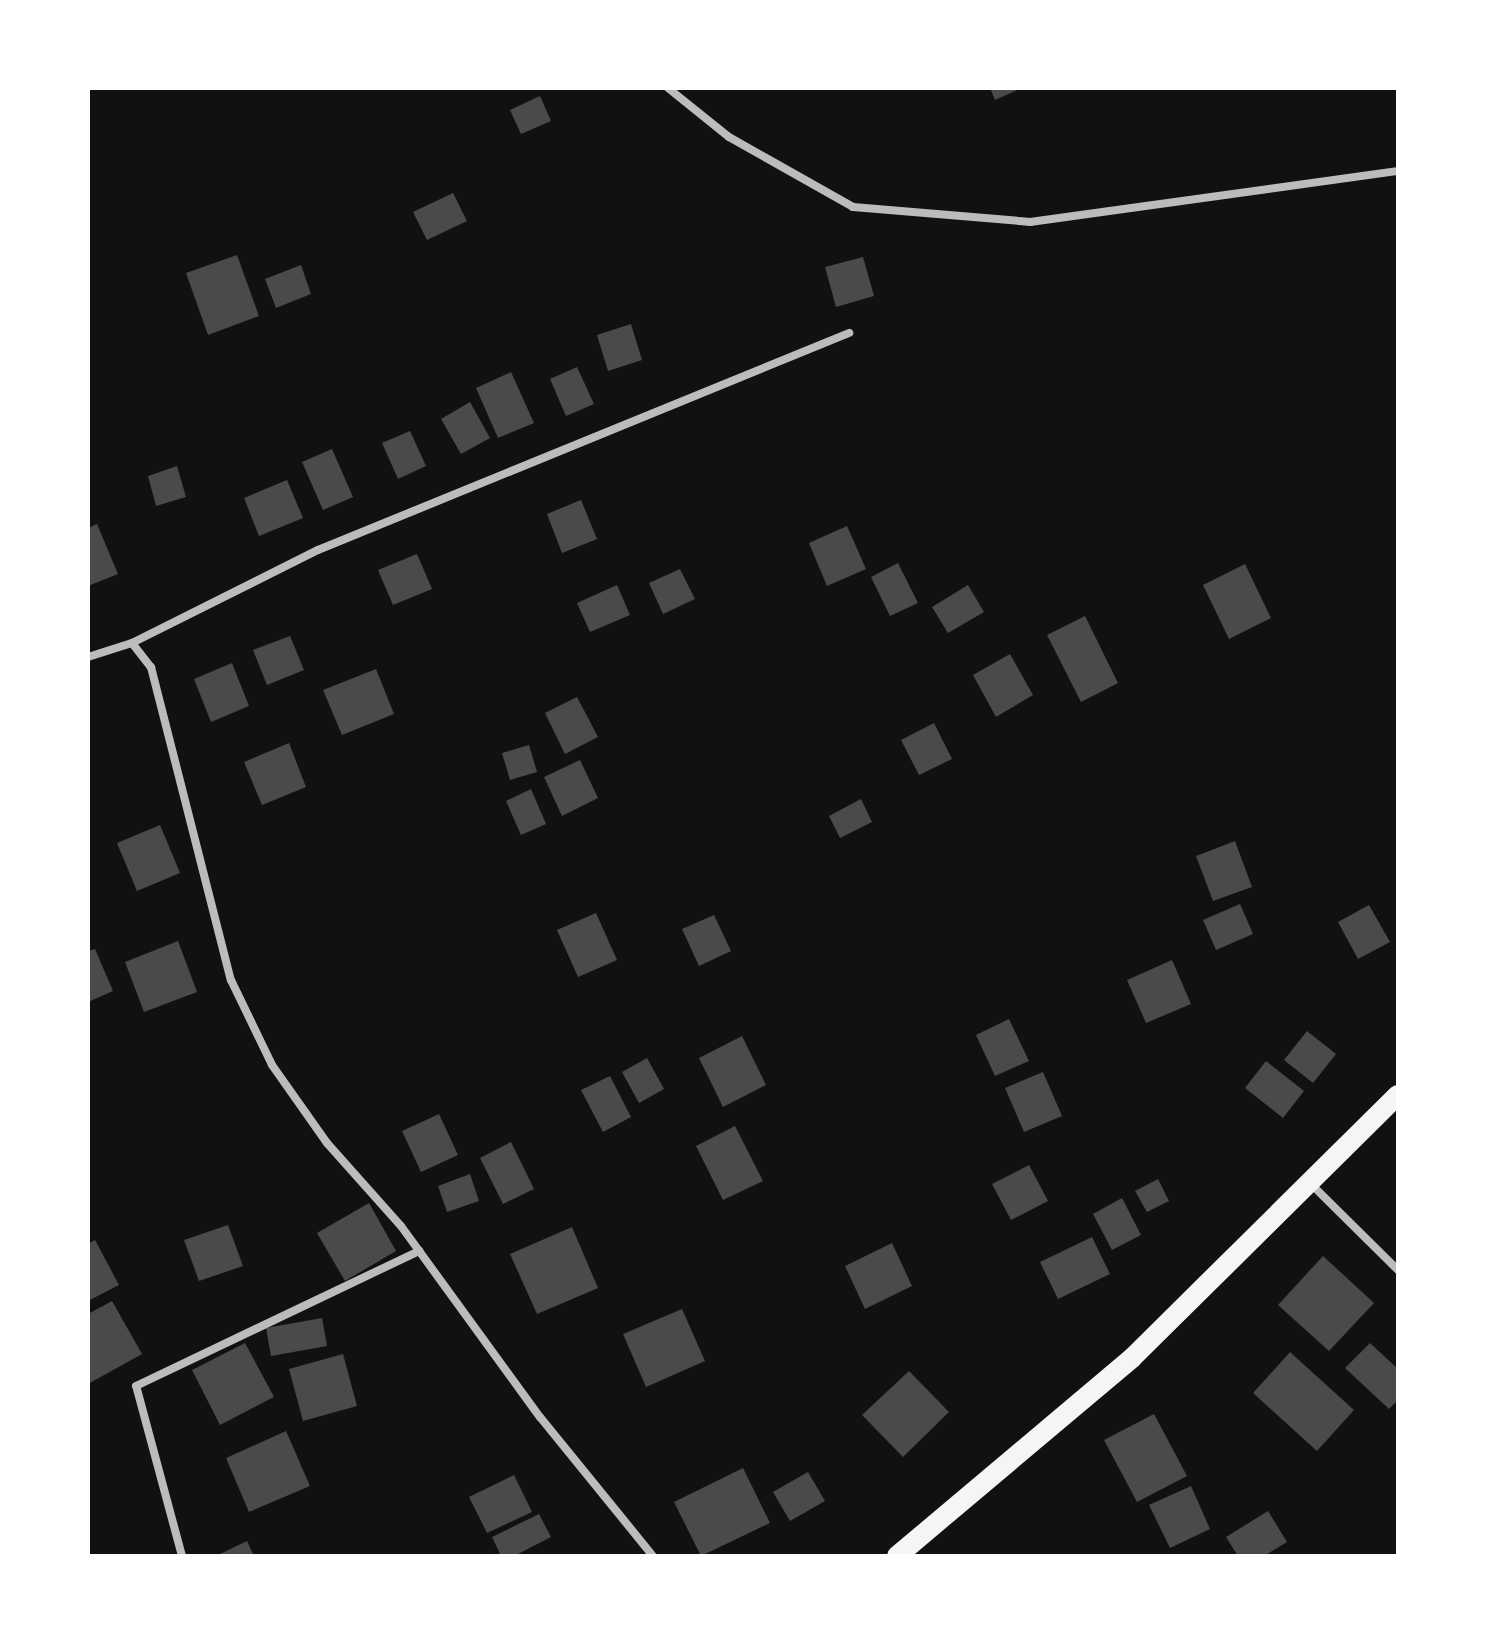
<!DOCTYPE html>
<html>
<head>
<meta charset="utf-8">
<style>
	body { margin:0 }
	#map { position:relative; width:1486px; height:1644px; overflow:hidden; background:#111; font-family:"Source Sans 3",sans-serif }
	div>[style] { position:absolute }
	.building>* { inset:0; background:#4a4a4a }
	.minor>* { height:8px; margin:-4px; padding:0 4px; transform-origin:4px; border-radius:4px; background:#bcbcbc }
	.primary>* { height:20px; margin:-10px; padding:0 10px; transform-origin:10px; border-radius:10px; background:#f5f5f5 }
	span { translate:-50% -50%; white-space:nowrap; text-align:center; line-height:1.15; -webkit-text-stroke:8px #fff; paint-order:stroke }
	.frame { position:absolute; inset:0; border:90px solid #fff; pointer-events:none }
</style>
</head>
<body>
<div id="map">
	<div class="building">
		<i style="clip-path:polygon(990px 88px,1022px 88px,995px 100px)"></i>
		<i style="clip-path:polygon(540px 96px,551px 121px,521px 134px,510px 110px)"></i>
		<i style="clip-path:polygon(453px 193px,467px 221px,427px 240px,413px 212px)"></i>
		<i style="clip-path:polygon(237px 255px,259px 316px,208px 335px,186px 273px)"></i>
		<i style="clip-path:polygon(863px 257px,874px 296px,836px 307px,825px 267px)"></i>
		<i style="clip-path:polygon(301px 265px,311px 294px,276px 308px,265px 279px)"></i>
		<i style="clip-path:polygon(631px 324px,642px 360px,608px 371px,597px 335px)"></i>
		<i style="clip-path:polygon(577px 367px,594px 404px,566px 416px,550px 379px)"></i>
		<i style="clip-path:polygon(511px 372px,534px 423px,498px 438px,476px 388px)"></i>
		<i style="clip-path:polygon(470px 402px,490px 438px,461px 454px,441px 419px)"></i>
		<i style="clip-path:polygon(410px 431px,426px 466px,398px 479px,382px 443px)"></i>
		<i style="clip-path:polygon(332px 449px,353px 497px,323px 510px,302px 462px)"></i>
		<i style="clip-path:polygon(177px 466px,186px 497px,156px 506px,148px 476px)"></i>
		<i style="clip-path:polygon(287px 480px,303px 518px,259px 536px,244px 498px)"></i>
		<i style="clip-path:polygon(581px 500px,597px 539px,562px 553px,547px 514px)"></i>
		<i style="clip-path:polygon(97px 524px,118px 574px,88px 586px,88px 528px)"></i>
		<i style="clip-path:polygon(847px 526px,866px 569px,827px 586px,809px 543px)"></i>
		<i style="clip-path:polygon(417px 554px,432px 589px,393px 605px,378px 570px)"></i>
		<i style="clip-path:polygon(898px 563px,918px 603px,890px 616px,871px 577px)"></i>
		<i style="clip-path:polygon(1245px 564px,1271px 618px,1229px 639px,1203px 585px)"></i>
		<i style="clip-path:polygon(680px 569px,695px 599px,663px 614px,649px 583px)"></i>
		<i style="clip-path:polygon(617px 585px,630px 615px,590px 632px,577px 603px)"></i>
		<i style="clip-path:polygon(968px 585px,984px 612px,948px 633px,932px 607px)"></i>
		<i style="clip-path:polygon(1085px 616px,1118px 683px,1081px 702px,1047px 635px)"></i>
		<i style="clip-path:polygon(290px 636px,304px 670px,267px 685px,253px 650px)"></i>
		<i style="clip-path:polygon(1010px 654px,1033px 695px,996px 717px,973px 675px)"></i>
		<i style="clip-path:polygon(232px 663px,249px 706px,211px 722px,194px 679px)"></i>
		<i style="clip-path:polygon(376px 669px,394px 714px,342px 735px,323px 690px)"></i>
		<i style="clip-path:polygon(577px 697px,598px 737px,565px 754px,545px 713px)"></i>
		<i style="clip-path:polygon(934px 723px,952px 759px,919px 775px,901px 740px)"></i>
		<i style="clip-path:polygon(289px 743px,306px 787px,262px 805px,244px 762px)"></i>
		<i style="clip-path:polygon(529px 745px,537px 772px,510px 780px,502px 753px)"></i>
		<i style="clip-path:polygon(580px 760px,598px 798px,562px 816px,544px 777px)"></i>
		<i style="clip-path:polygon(531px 789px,546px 824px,521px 835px,506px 801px)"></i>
		<i style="clip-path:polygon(861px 799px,872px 822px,840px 838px,829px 816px)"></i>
		<i style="clip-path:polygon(160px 825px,180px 873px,137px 891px,117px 843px)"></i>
		<i style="clip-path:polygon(1235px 841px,1252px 887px,1213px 901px,1196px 856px)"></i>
		<i style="clip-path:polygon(1240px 904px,1253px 934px,1216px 950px,1203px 920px)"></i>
		<i style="clip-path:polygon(1369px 905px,1390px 942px,1358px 959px,1338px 922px)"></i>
		<i style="clip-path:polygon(596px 913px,617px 960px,578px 977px,557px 930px)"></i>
		<i style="clip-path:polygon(714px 915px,731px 951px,699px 966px,682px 929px)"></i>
		<i style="clip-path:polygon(178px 941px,197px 992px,144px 1012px,125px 962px)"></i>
		<i style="clip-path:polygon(95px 949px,113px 991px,88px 1002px,88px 951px)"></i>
		<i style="clip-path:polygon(1172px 960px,1191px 1004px,1146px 1023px,1127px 980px)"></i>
		<i style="clip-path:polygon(1009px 1019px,1029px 1061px,995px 1076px,976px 1035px)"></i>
		<i style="clip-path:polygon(1307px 1031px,1336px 1054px,1313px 1083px,1284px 1060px)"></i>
		<i style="clip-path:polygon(742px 1036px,766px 1085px,723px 1107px,699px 1058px)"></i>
		<i style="clip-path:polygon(647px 1058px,664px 1089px,639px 1103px,622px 1072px)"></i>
		<i style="clip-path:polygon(1266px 1061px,1304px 1091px,1283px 1118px,1245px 1088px)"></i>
		<i style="clip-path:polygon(1043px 1072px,1062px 1116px,1024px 1132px,1005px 1088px)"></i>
		<i style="clip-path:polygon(610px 1076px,631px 1117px,603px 1132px,581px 1090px)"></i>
		<i style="clip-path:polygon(439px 1114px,458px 1155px,421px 1172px,402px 1131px)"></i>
		<i style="clip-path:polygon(735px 1126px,763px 1181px,723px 1200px,696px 1146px)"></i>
		<i style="clip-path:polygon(511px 1142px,534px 1189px,503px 1204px,480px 1158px)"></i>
		<i style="clip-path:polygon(1029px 1165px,1048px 1201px,1011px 1220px,992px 1184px)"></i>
		<i style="clip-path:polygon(470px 1174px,479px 1201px,447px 1212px,438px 1186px)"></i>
		<i style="clip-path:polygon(1158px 1179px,1169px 1201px,1147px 1212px,1135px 1191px)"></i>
		<i style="clip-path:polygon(1122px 1198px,1141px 1235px,1112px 1250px,1093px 1214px)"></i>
		<i style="clip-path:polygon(369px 1203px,396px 1251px,345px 1281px,317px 1233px)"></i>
		<i style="clip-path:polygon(228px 1225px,243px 1266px,199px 1281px,184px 1240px)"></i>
		<i style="clip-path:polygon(572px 1227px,598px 1288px,537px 1314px,510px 1254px)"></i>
		<i style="clip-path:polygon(1092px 1237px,1110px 1274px,1058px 1299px,1040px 1262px)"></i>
		<i style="clip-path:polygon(95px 1240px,119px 1285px,88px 1301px,88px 1244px)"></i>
		<i style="clip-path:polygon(892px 1243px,912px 1286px,865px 1309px,845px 1266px)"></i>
		<i style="clip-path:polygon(1323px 1256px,1374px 1303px,1329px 1351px,1278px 1305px)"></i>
		<i style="clip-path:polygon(112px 1301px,142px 1354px,88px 1384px,88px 1314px)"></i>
		<i style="clip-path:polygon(682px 1309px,705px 1361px,646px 1387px,623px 1334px)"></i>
		<i style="clip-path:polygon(322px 1318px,327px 1346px,271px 1356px,266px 1328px)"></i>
		<i style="clip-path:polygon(245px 1343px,274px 1397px,220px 1425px,192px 1370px)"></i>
		<i style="clip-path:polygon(1370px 1343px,1398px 1369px,1398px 1400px,1389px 1409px,1345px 1368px)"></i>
		<i style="clip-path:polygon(1290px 1352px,1354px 1410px,1317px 1451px,1253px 1393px)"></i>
		<i style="clip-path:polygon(343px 1354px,357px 1406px,303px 1421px,289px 1369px)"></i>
		<i style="clip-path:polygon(909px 1371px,949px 1412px,903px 1457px,862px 1415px)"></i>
		<i style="clip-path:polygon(1154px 1414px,1187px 1476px,1137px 1502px,1104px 1440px)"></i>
		<i style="clip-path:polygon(286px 1431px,310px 1486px,249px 1512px,226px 1458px)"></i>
		<i style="clip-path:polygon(743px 1468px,770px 1523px,701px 1556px,674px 1502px)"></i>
		<i style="clip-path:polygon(808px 1472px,825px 1501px,790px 1521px,773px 1492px)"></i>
		<i style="clip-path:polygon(514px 1475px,532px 1512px,487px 1533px,469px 1497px)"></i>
		<i style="clip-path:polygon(1191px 1486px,1210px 1529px,1170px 1548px,1149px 1505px)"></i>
		<i style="clip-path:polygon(1268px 1511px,1287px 1542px,1264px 1556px,1238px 1556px,1226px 1537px)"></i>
		<i style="clip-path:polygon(539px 1514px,551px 1537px,514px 1556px,501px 1556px,492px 1537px)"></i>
		<i style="clip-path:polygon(247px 1541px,254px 1556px,216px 1556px)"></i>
	</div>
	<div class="minor">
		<i style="left:668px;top:88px;width:78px;rotate:38.8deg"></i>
		<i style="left:729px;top:137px;width:142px;rotate:29.4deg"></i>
		<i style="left:853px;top:207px;width:178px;rotate:4.8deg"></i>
		<i style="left:1030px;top:222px;width:372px;rotate:-7.9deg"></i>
		<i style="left:132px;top:643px;width:208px;rotate:-26.6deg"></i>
		<i style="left:318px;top:550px;width:574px;rotate:-22.23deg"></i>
		<i style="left:88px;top:657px;width:46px;rotate:-17.7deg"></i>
		<i style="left:132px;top:643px;width:31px;rotate:52deg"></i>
		<i style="left:151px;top:667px;width:323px;rotate:75.7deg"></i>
		<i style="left:231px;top:980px;width:94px;rotate:64.2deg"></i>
		<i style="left:272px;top:1065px;width:95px;rotate:54.8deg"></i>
		<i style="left:327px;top:1143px;width:111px;rotate:48.3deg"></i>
		<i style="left:401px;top:1226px;width:236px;rotate:54deg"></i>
		<i style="left:540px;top:1417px;width:179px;rotate:50.9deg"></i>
		<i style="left:1310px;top:1183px;width:124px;rotate:44.7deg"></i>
		<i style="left:182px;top:1556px;width:176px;rotate:-105.1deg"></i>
		<i style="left:136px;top:1386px;width:314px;rotate:-25.5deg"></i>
	</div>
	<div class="primary">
		<i style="left:897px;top:1556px;width:307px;rotate:-40.1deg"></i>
		<i style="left:1132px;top:1358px;width:374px;rotate:-44.7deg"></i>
	</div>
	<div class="frame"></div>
</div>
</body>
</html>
